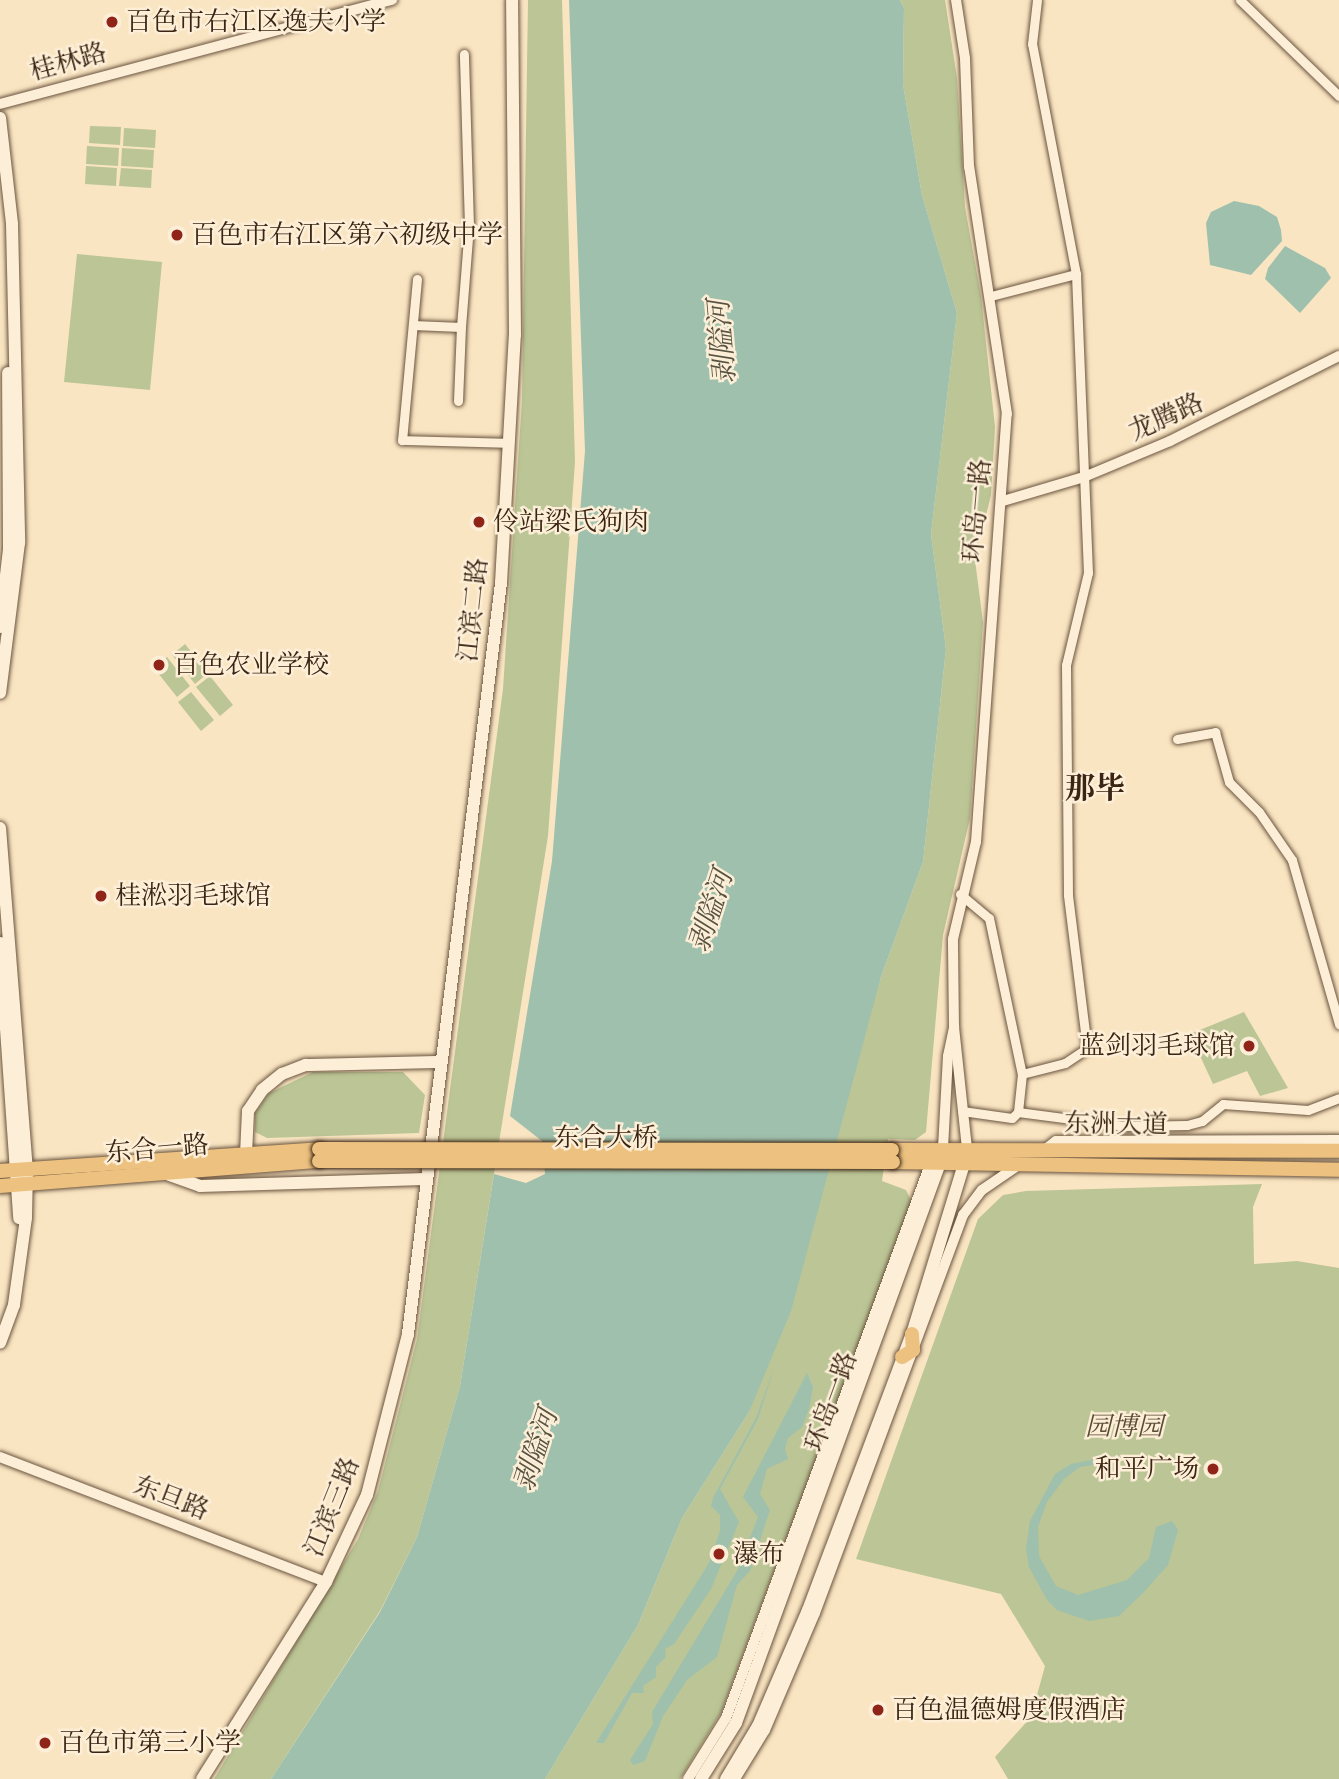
<!DOCTYPE html>
<html>
<head>
<meta charset="utf-8">
<style>
	body { margin:0 }
	#map { position:relative; width:1339px; height:1779px; overflow:hidden; background:#fae5c2; font-family:"IM FELL French Canon","Noto Serif SC",serif }
	div>[style] { position:absolute }
	.green>* { inset:0; background:#bbc595 }
	.water>* { inset:0; background:#9fc0ad }
	.roads { filter:drop-shadow(0 0 2px #6a543f) drop-shadow(0 0 2px #6a543f) }
	.minor>* { height:9px; margin:-4.5px; padding:0 4.5px; transform-origin:4.5px; border-radius:4.5px; background:#fceed7 }
	.tertiary>* { height:10px; margin:-5px; padding:0 5px; transform-origin:5px; border-radius:5px; background:#fceed7 }
	.secondary>* { height:12px; margin:-6px; padding:0 6px; transform-origin:6px; border-radius:6px; background:#fceed7 }
	.primary>* { height:14px; margin:-7px; padding:0 7px; transform-origin:7px; border-radius:7px; background:#edc281 }
	.bridges { filter:drop-shadow(0 0 2px #3a2413) drop-shadow(0 0 2px #3a2413) }
	.primary-bridge>* { height:14px; margin:-7px; padding:0 7px; transform-origin:7px; border-radius:7px; background:#edc281 }
	.dots>* { width:19px; height:19px; translate:-50% -50%; box-sizing:border-box; border:4px solid #fceed7; border-radius:50% }
	span { translate:-50% -50%; white-space:nowrap; text-align:center; line-height:1.15; -webkit-text-stroke:5px #fceed7; paint-order:stroke }
	.poi-label { font-size:26px; color:#3a2413 }
	.left { translate:0 -50%; text-align:left }
	.right { translate:-100% -50%; text-align:right }
	.street-label { font-size:26px; color:#3a2413 }
	.park-label { font-size:26px; color:#5a4c34; font-style:italic }
	.water-label { font-size:28px; color:#585341; font-style:italic }
	.quarter-label { font-size:30px; color:#3a2413; font-weight:700 }
</style>
</head>
<body>
<div id="map">
	<div class="green">
		<i style="clip-path:polygon(528px 0,562px 0,575px 462px,548px 836px,460px 1386px,417px 1537px,380px 1611px,271px 1779px,214px 1779px,358px 1539px,378px 1491px,417px 1339px,503px 689px,522px 400px)"></i>
		<i style="clip-path:polygon(900px 0,945px 0,957px 78px,965px 207px,981px 296px,995px 427px,991px 495px,975px 560px,983px 622px,970px 818px,943px 935px,926px 1132px,915px 1140px,888px 1139px,882px 1181px,906px 1190px,912px 1202px,721px 1713px,680px 1779px,545px 1779px,638px 1625px,682px 1518px,749px 1412px,881px 977px,923px 862px,946px 649px,931px 534px,957px 313px,922px 195px,903px 84px,904px 8px)"></i>
		<i style="clip-path:polygon(90px 126px,121px 127px,120px 145px,89px 143px)"></i>
		<i style="clip-path:polygon(124px 128px,156px 130px,155px 148px,123px 146px)"></i>
		<i style="clip-path:polygon(87px 146px,119px 148px,118px 166px,86px 164px)"></i>
		<i style="clip-path:polygon(122px 148px,154px 150px,153px 168px,121px 166px)"></i>
		<i style="clip-path:polygon(86px 166px,117px 168px,116px 186px,85px 184px)"></i>
		<i style="clip-path:polygon(121px 168px,152px 170px,151px 188px,119px 186px)"></i>
		<i style="clip-path:polygon(77px 254px,162px 262px,150px 390px,64px 382px)"></i>
		<i style="clip-path:polygon(185px 644px,208px 673px,195px 684px,172px 655px)"></i>
		<i style="clip-path:polygon(167px 657px,190px 686px,177px 697px,154px 668px)"></i>
		<i style="clip-path:polygon(210px 676px,233px 705px,220px 716px,196px 687px)"></i>
		<i style="clip-path:polygon(191px 692px,214px 720px,201px 731px,178px 702px)"></i>
		<i style="clip-path:polygon(1244px 1012px,1288px 1088px,1260px 1096px,1247px 1071px,1213px 1084px,1190px 1034px)"></i>
		<i style="clip-path:polygon(313px 1072px,403px 1072px,425px 1095px,419px 1133px,267px 1138px,255px 1132px,255px 1113px,269px 1093px)"></i>
		<i style="clip-path:polygon(1262px 1184px,1253px 1207px,1254px 1264px,1297px 1261px,1339px 1268px,1339px 1779px,1008px 1779px,995px 1757px,1031px 1717px,1045px 1666px,1001px 1594px,856px 1559px,978px 1219px,1003px 1195px,1026px 1191px)"></i>
	</div>
	<div class="water">
		<i style="clip-path:polygon(569px 0,900px 0,904px 8px,903px 84px,922px 195px,957px 313px,931px 534px,946px 649px,923px 862px,881px 977px,791px 1311px,749px 1412px,682px 1518px,638px 1625px,545px 1779px,271px 1779px,380px 1612px,417px 1537px,460px 1386px,494px 1174px,526px 1183px,545px 1174px,542px 1141px,510px 1116px,552px 861px,585px 451px)"></i>
		<i style="clip-path:polygon(1234px 201px,1259px 206px,1277px 217px,1281px 230px,1282px 241px,1251px 275px,1210px 265px,1206px 223px,1211px 212px)"></i>
		<i style="clip-path:polygon(1285px 246px,1325px 268px,1331px 278px,1300px 313px,1265px 279px,1268px 268px)"></i>
		<i style="clip-path:polygon(774px 1368px,758px 1419px,720px 1489px,739px 1522px,711px 1589px,674px 1644px,665px 1649px,666px 1657px,656px 1667px,656px 1677px,643px 1686px,644px 1693px,632px 1693px,604px 1743px,596px 1743px,709px 1563px,720px 1531px,720px 1515px,711px 1506px,713px 1498px,756px 1418px)"></i>
		<i style="clip-path:polygon(807px 1373px,813px 1387px,809px 1409px,802px 1427px,788px 1438px,785px 1449px,788px 1459px,767px 1469px,760px 1494px,770px 1510px,750px 1571px,737px 1585px,717px 1657px,687px 1680px,663px 1716px,645px 1761px,633px 1765px,630px 1760px,653px 1724px,652px 1712px,737px 1571px,758px 1517px,743px 1497px)"></i>
		<i style="clip-path:polygon(1106px 1457px,1107px 1463px,1080px 1467px,1064px 1479px,1047px 1502px,1038px 1527px,1039px 1556px,1056px 1586px,1078px 1595px,1127px 1580px,1149px 1558px,1156px 1527px,1172px 1521px,1178px 1530px,1168px 1565px,1143px 1593px,1119px 1616px,1089px 1621px,1057px 1610px,1047px 1600px,1029px 1567px,1026px 1549px,1030px 1521px,1055px 1474px,1071px 1464px)"></i>
	</div>
	<div class="roads">
		<div class="minor">
			<i style="left:1240px;top:0;width:138px;rotate:44.1deg"></i>
			<i style="left:417px;top:279px;width:162px;rotate:95.3deg"></i>
			<i style="left:402px;top:440px;width:107px;rotate:1.6deg"></i>
			<i style="left:991px;top:296px;width:88px;rotate:-14.5deg"></i>
			<i style="left:1076px;top:274px;width:234px;rotate:-100.8deg"></i>
			<i style="left:1032px;top:44px;width:44px;rotate:-83.5deg"></i>
			<i style="left:413px;top:325px;width:48px;rotate:2.4deg"></i>
			<i style="left:461px;top:327px;width:101px;rotate:-85.5deg"></i>
			<i style="left:469px;top:226px;width:172px;rotate:-91.7deg"></i>
			<i style="left:458px;top:401px;width:74px;rotate:-87.7deg"></i>
			<i style="left:1177px;top:739px;width:39px;rotate:-10deg"></i>
			<i style="left:1215px;top:732px;width:52px;rotate:74.4deg"></i>
			<i style="left:1229px;top:782px;width:42px;rotate:45deg"></i>
			<i style="left:1259px;top:812px;width:58px;rotate:55.5deg"></i>
			<i style="left:1292px;top:860px;width:171px;rotate:74deg"></i>
			<i style="left:960px;top:894px;width:38px;rotate:40deg"></i>
			<i style="left:989px;top:918px;width:159px;rotate:78.1deg"></i>
			<i style="left:962px;top:1111px;width:50px;rotate:8deg"></i>
			<i style="left:1012px;top:1118px;width:8px;rotate:-45deg"></i>
			<i style="left:1018px;top:1112px;width:108px;rotate:7.5deg"></i>
			<i style="left:1125px;top:1126px;width:62px;rotate:-0.9deg"></i>
			<i style="left:1187px;top:1125px;width:16px;rotate:-15deg"></i>
			<i style="left:1202px;top:1121px;width:27px;rotate:-39deg"></i>
			<i style="left:1223px;top:1104px;width:85px;rotate:4deg"></i>
			<i style="left:1308px;top:1110px;width:33px;rotate:-21deg"></i>
			<i style="left:1018px;top:1112px;width:38px;rotate:-84deg"></i>
			<i style="left:1022px;top:1074px;width:44px;rotate:-14.3deg"></i>
			<i style="left:1065px;top:1063px;width:27px;rotate:-34deg"></i>
			<i style="left:1087px;top:1048px;width:154px;rotate:-97.1deg"></i>
			<i style="left:1068px;top:895px;width:230px;rotate:-90.5deg"></i>
			<i style="left:1066px;top:665px;width:95px;rotate:-76.6deg"></i>
			<i style="left:1088px;top:573px;width:299px;rotate:-92.3deg"></i>
		</div>
		<div class="tertiary">
			<i style="left:0;top:104px;width:406px;rotate:-14.9deg"></i>
			<i style="left:1003px;top:501px;width:84px;rotate:-16.5deg"></i>
			<i style="left:1084px;top:477px;width:93px;rotate:-22.7deg"></i>
			<i style="left:1170px;top:441px;width:189px;rotate:-26.7deg"></i>
			<i style="left:954px;top:1027px;width:88px;rotate:-90.7deg"></i>
			<i style="left:953px;top:939px;width:100px;rotate:-76.7deg"></i>
			<i style="left:976px;top:842px;width:429px;rotate:-85.9deg"></i>
			<i style="left:1007px;top:414px;width:250px;rotate:-98.7deg"></i>
			<i style="left:969px;top:167px;width:109px;rotate:-92.1deg"></i>
			<i style="left:965px;top:58px;width:59px;rotate:-98.8deg"></i>
			<i style="left:943px;top:1148px;width:92px;rotate:-86.9deg"></i>
			<i style="left:948px;top:1056px;width:30px;rotate:-78deg"></i>
			<i style="left:954px;top:1027px;width:122px;rotate:83.9deg"></i>
			<i style="left:1047px;top:1148px;width:11px;rotate:-38deg"></i>
			<i style="left:1056px;top:1141px;width:283px;rotate:-0.2deg"></i>
			<i style="left:0;top:1457px;width:349px;rotate:21deg"></i>
			<i style="left:688px;top:1779px;width:72px;rotate:-58.1deg"></i>
			<i style="left:726px;top:1718px;width:596px;rotate:-69.77deg"></i>
			<i style="left:735px;top:1779px;width:57px;rotate:-58.5deg"></i>
			<i style="left:765px;top:1730px;width:127px;rotate:-66.9deg"></i>
			<i style="left:815px;top:1613px;width:425px;rotate:-69.6deg"></i>
			<i style="left:963px;top:1215px;width:31px;rotate:-53deg"></i>
			<i style="left:982px;top:1190px;width:42px;rotate:-34.4deg"></i>
		</div>
		<div class="secondary">
			<i style="left:0;top:118px;width:107px;rotate:83.5deg"></i>
			<i style="left:12px;top:224px;width:319px;rotate:88.7deg"></i>
			<i style="left:19px;top:543px;width:151px;rotate:97.2deg"></i>
			<i style="left:0;top:627px;width:79px;rotate:-83.4deg"></i>
			<i style="left:9px;top:549px;width:176px;rotate:-90.3deg"></i>
			<i style="left:0;top:828px;width:342px;rotate:85.5deg"></i>
			<i style="left:27px;top:1169px;width:49px;rotate:91.2deg"></i>
			<i style="left:26px;top:1218px;width:88px;rotate:97.9deg"></i>
			<i style="left:14px;top:1305px;width:40px;rotate:110.2deg"></i>
			<i style="left:0;top:943px;width:276px;rotate:86deg"></i>
			<i style="left:246px;top:1154px;width:43px;rotate:-87.3deg"></i>
			<i style="left:248px;top:1111px;width:25px;rotate:-56deg"></i>
			<i style="left:262px;top:1090px;width:26px;rotate:-39deg"></i>
			<i style="left:282px;top:1074px;width:26px;rotate:-21deg"></i>
			<i style="left:306px;top:1065px;width:134px;rotate:-1.3deg"></i>
			<i style="left:167px;top:1174px;width:35px;rotate:20deg"></i>
			<i style="left:200px;top:1186px;width:224px;rotate:-1.8deg"></i>
			<i style="left:202px;top:1779px;width:233px;rotate:-57.8deg"></i>
			<i style="left:326px;top:1582px;width:96px;rotate:-64.8deg"></i>
			<i style="left:367px;top:1495px;width:166px;rotate:-75.7deg"></i>
			<i style="left:408px;top:1334px;width:757px;rotate:-82.94deg"></i>
			<i style="left:501px;top:583px;width:248px;rotate:-86.8deg"></i>
			<i style="left:515px;top:335px;width:335px;rotate:-90.5deg"></i>
			<i style="left:701px;top:1779px;width:66px;rotate:-58deg"></i>
			<i style="left:736px;top:1723px;width:605px;rotate:-69.98deg"></i>
			<i style="left:726px;top:1779px;width:62px;rotate:-58.9deg"></i>
			<i style="left:758px;top:1726px;width:126px;rotate:-66.7deg"></i>
			<i style="left:808px;top:1610px;width:295px;rotate:-69.4deg"></i>
			<i style="left:912px;top:1334px;width:188px;rotate:-73deg"></i>
		</div>
		<div class="primary">
			<i style="left:892px;top:1150px;width:447px;rotate:0.1deg"></i>
			<i style="left:893px;top:1162px;width:446px;rotate:1deg"></i>
			<i style="left:0;top:1171px;width:320px;rotate:-3.9deg"></i>
			<i style="left:0;top:1186px;width:320px;rotate:-4.5deg"></i>
			<i style="left:902px;top:1357px;width:13px;rotate:-32deg"></i>
			<i style="left:913px;top:1350px;width:16px;rotate:-94deg"></i>
		</div>
	</div>
	<div class="bridges">
		<div class="primary-bridge">
			<i style="left:319px;top:1149px;width:573px;rotate:0.1deg"></i>
			<i style="left:319px;top:1161px;width:574px;rotate:0.1deg"></i>
		</div>
	</div>
	<div class="dots">
		<i style="left:112px;top:22px;background:#8f2418"></i>
		<i style="left:177px;top:235px;background:#8f2418"></i>
		<i style="left:479px;top:522px;background:#8f2418"></i>
		<i style="left:159px;top:665px;background:#8f2418"></i>
		<i style="left:101px;top:896px;background:#8f2418"></i>
		<i style="left:1249px;top:1046px;background:#8f2418"></i>
		<i style="left:1213px;top:1469px;background:#8f2418"></i>
		<i style="left:719px;top:1554px;background:#8f2418"></i>
		<i style="left:878px;top:1710px;background:#8f2418"></i>
		<i style="left:45px;top:1743px;background:#8f2418"></i>
	</div>
	<div class="poi-label">
		<span class="left" style="left:126px;top:22px">百色市右江区逸夫小学</span>
		<span class="left" style="left:191px;top:235px">百色市右江区第六初级中学</span>
		<span class="left" style="left:493px;top:522px">伶站梁氏狗肉</span>
		<span class="left" style="left:173px;top:665px">百色农业学校</span>
		<span class="left" style="left:115px;top:896px">桂淞羽毛球馆</span>
		<span class="right" style="left:1235px;top:1046px">蓝剑羽毛球馆</span>
		<span class="right" style="left:1199px;top:1469px">和平广场</span>
		<span class="left" style="left:733px;top:1554px">瀑布</span>
		<span class="left" style="left:892px;top:1710px">百色温德姆度假酒店</span>
		<span class="left" style="left:59px;top:1743px">百色市第三小学</span>
	</div>
	<div class="street-label">
		<span style="left:68px;top:62px;rotate:-15deg">桂林路</span>
		<span style="left:1166px;top:417px;rotate:-24deg">龙腾路</span>
		<span style="left:977px;top:511px;rotate:-85deg">环岛一路</span>
		<span style="left:473px;top:610px;rotate:-84deg">江滨二路</span>
		<span style="left:1116px;top:1124px;rotate:1deg">东洲大道</span>
		<span style="left:606px;top:1138px">东合大桥</span>
		<span style="left:157px;top:1149px;rotate:-5deg">东合一路</span>
		<span style="left:831px;top:1402px;rotate:-70deg">环岛一路</span>
		<span style="left:171px;top:1498px;rotate:21deg">东旦路</span>
		<span style="left:332px;top:1507px;rotate:-68deg">江滨三路</span>
	</div>
	<div class="park-label">
		<span style="left:1124px;top:1427px">园博园</span>
	</div>
	<div class="water-label">
		<span style="left:722px;top:342px;rotate:-95deg">剥隘河</span>
		<span style="left:711px;top:911px;rotate:-72deg">剥隘河</span>
		<span style="left:536px;top:1450px;rotate:-72deg">剥隘河</span>
	</div>
	<div class="quarter-label">
		<span style="left:1095px;top:789px">那毕</span>
	</div>
</div>
</body>
</html>
